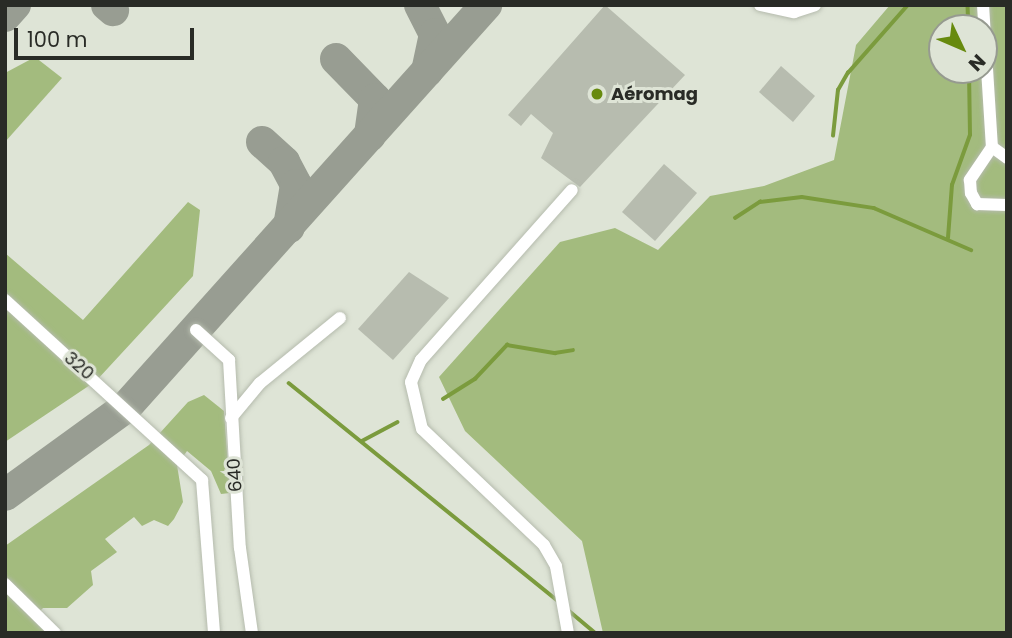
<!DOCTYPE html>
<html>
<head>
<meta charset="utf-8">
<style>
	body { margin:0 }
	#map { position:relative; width:1012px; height:638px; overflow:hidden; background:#dee4d6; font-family:Poppins,sans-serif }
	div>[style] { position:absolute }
	.green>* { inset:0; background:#a3bb7e }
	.stream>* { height:3.5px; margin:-1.75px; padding:0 1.75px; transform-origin:1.75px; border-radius:1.75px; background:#7b9b3d }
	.taxiway>* { height:32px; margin:-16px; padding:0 16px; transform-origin:16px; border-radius:16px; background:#989d92 }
	.building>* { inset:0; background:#b7bcaf }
	.roads { filter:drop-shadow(0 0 2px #b5bbad) drop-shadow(0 0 2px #b5bbad) }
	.minor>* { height:12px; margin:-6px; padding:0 6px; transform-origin:6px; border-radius:6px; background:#fff }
	.dots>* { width:19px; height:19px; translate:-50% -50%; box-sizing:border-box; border:4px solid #dee4d6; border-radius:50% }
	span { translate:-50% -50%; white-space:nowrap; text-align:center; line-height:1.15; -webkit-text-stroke:6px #dee4d6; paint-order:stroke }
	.poi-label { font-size:18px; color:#292b26; font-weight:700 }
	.left { translate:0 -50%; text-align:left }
	.street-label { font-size:18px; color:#292b26 }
	.frame { position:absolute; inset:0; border:7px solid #292b26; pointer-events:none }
	.north { position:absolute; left:928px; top:14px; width:70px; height:70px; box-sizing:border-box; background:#dee4d6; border:2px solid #969a90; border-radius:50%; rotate:134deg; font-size:19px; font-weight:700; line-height:28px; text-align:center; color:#292b26 }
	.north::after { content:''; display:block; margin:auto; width:24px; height:32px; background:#678a0e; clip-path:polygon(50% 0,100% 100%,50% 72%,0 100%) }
	.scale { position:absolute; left:14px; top:28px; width:180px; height:32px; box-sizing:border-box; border:4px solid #292b26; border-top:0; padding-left:9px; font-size:21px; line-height:24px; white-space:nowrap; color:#292b26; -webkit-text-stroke:5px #dee4d6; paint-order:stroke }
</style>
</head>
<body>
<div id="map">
	<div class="green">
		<i style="clip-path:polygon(evenodd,890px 5px,1007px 5px,1007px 633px,603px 633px,582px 541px,465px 431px,439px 377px,560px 242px,615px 228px,658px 250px,710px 196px,764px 186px,834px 160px,856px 45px,890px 5px,942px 28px,984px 28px,984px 70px,942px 70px,942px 28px)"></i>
		<i style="clip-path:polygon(35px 57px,62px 78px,5px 142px,5px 73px)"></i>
		<i style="clip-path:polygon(188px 202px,200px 210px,193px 276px,96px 381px,5px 442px,5px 253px,83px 320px)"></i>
		<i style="clip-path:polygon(204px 395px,224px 411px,230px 493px,221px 494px,211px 471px,187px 451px,177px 465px,183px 502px,174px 519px,168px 526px,154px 520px,142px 526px,134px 517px,105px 539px,117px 552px,91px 571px,93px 585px,67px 608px,43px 608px,32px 619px,47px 633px,5px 633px,5px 546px,149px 445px,188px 402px)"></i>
	</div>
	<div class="stream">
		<i style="left:968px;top:5px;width:23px;rotate:88deg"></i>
		<i style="left:833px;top:136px;width:46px;rotate:-83.8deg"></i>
		<i style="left:838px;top:90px;width:20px;rotate:-60deg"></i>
		<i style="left:848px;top:73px;width:91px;rotate:-48.6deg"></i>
		<i style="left:735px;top:218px;width:30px;rotate:-33deg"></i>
		<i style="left:760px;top:202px;width:42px;rotate:-6.8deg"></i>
		<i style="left:802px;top:197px;width:73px;rotate:8.7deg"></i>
		<i style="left:874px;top:208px;width:106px;rotate:23.4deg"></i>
		<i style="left:948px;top:238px;width:53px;rotate:-85.7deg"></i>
		<i style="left:952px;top:185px;width:53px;rotate:-70.2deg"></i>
		<i style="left:970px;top:135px;width:65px;rotate:-90.9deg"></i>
		<i style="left:289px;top:383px;width:348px;rotate:39deg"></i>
		<i style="left:443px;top:399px;width:38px;rotate:-32deg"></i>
		<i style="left:475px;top:379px;width:47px;rotate:-46.7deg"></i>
		<i style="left:507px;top:345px;width:49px;rotate:9.5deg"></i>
		<i style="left:555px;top:353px;width:18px;rotate:-9deg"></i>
		<i style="left:362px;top:441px;width:40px;rotate:-28deg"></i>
		<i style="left:567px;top:609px;width:38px;rotate:40deg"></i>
	</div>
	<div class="taxiway">
		<i style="left:107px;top:5px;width:8px;rotate:40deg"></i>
		<i style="left:420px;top:5px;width:33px;rotate:63deg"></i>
		<i style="left:435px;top:34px;width:38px;rotate:102deg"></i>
		<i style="left:5px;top:16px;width:15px;rotate:-48deg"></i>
		<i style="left:336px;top:59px;width:56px;rotate:45.7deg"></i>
		<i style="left:375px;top:99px;width:37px;rotate:98deg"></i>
		<i style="left:262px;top:142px;width:30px;rotate:42deg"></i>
		<i style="left:284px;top:162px;width:26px;rotate:62deg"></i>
		<i style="left:296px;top:185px;width:43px;rotate:99.5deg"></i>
		<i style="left:5px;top:495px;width:150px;rotate:-36deg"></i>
		<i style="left:126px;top:407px;width:540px;rotate:-48.15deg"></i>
	</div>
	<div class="building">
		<i style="clip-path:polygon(605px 5px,685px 75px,580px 187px,541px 158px,553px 133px,531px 114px,521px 126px,508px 115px)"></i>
		<i style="clip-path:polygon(781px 66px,815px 96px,793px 122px,759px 92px)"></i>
		<i style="clip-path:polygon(664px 164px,697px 193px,655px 241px,622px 212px)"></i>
		<i style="clip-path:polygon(409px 272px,449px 298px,393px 360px,358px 329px)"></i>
	</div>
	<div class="roads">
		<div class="minor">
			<i style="left:760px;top:5px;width:35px;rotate:12deg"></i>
			<i style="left:794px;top:12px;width:22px;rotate:-18deg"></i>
			<i style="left:983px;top:5px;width:142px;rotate:86.4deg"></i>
			<i style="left:992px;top:147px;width:40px;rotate:124deg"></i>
			<i style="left:970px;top:180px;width:13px;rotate:86deg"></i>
			<i style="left:971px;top:193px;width:13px;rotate:61deg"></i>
			<i style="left:977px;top:204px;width:30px;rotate:2deg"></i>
			<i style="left:992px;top:147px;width:19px;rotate:36deg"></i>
			<i style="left:5px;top:300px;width:267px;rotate:42.4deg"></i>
			<i style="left:202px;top:480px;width:153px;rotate:85.5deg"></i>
			<i style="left:196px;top:330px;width:45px;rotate:42.3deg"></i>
			<i style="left:229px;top:360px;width:188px;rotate:86.7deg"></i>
			<i style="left:240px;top:548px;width:86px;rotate:82deg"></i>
			<i style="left:231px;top:418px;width:45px;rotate:-50.4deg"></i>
			<i style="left:260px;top:383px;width:103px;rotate:-39.1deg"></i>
			<i style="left:5px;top:584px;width:70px;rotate:44.4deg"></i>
			<i style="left:568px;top:633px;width:68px;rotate:-100.2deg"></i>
			<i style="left:556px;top:566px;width:24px;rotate:-120deg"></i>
			<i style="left:544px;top:545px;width:168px;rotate:-136.4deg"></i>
			<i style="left:422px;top:429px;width:48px;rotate:-103.2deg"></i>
			<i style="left:411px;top:382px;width:24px;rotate:-66deg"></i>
			<i style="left:421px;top:360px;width:227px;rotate:-48.4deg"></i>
		</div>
	</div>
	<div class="dots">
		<i style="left:597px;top:94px;background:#678a0e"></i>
	</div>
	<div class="poi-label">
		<span class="left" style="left:611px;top:94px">Aéromag</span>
	</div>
	<div class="street-label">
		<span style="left:79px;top:366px;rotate:41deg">320</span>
		<span style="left:235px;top:475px;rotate:-94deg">640</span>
	</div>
	<div class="frame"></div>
	<div class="north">N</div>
	<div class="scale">100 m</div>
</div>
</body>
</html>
